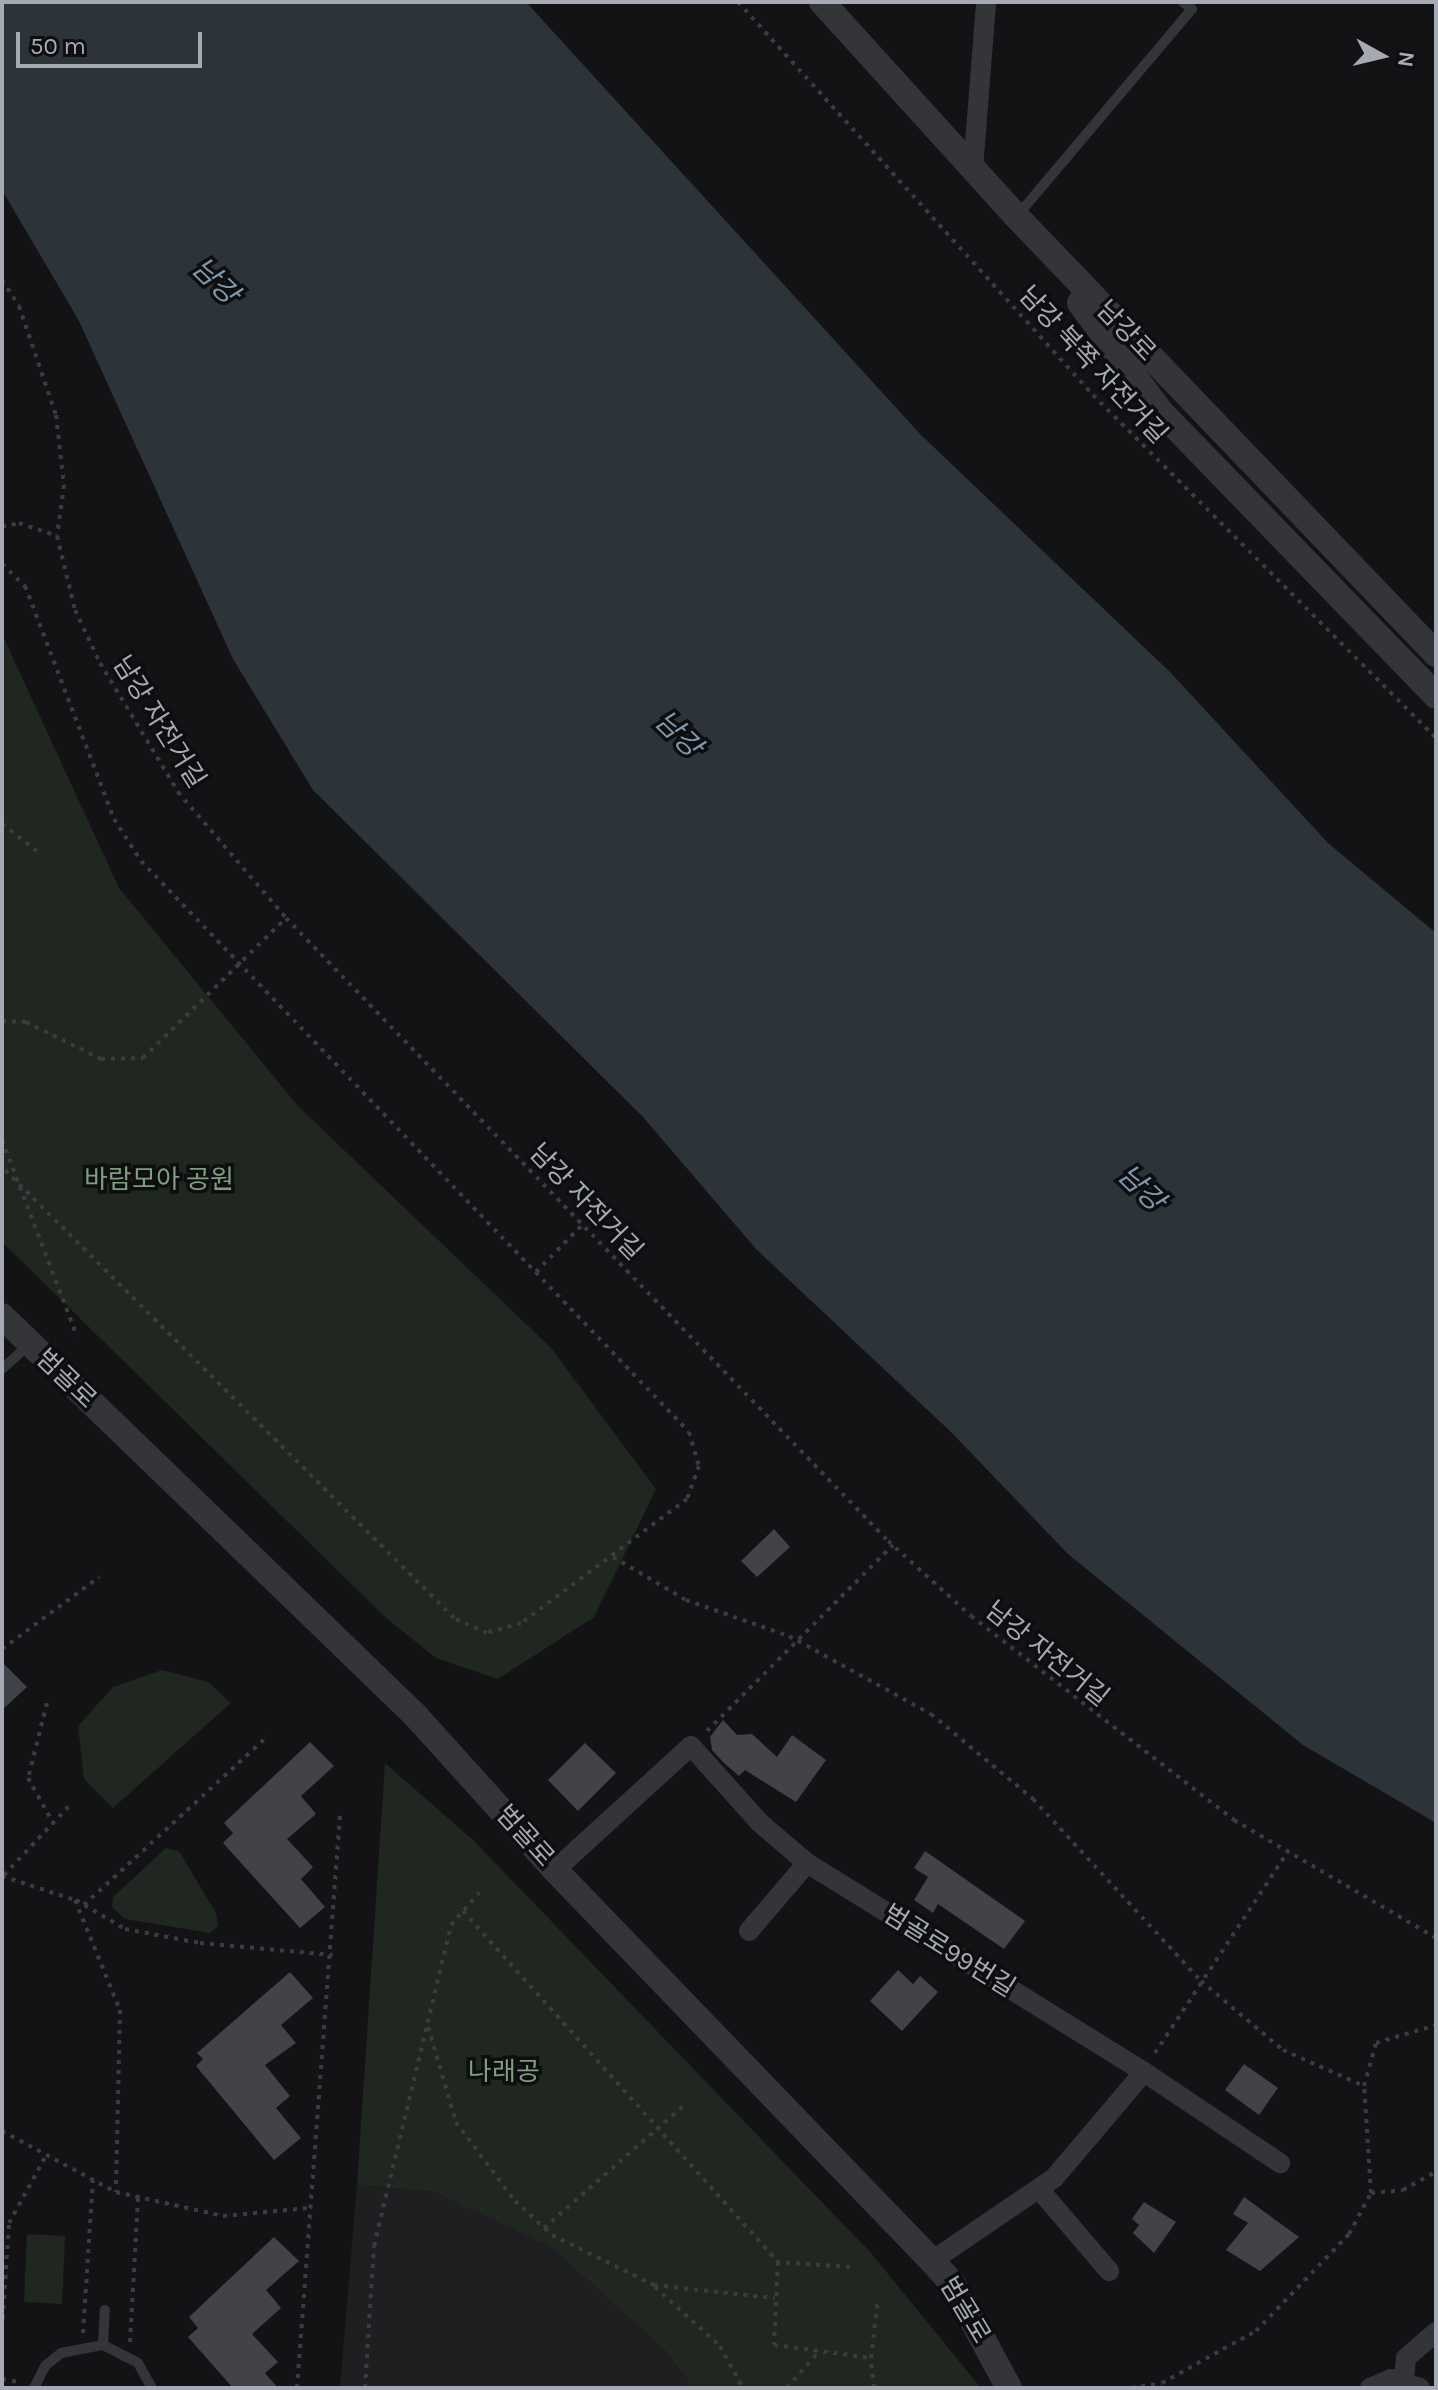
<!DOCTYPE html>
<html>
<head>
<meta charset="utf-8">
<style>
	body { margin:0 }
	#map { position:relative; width:1438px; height:2390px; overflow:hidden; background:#131315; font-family:Karla,"Noto Sans KR",sans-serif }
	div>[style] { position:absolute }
	.built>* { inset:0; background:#1f1f21 }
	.green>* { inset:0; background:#1f2720 }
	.water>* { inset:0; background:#2c343a }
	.building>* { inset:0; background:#424348 }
	.path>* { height:4px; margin-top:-2px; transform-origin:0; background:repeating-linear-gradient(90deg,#3a3c40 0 4px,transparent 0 10px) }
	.service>* { height:10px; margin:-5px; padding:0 5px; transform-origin:5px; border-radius:5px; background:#343539 }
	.minor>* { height:20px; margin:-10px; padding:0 10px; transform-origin:10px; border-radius:10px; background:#343539 }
	.tertiary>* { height:26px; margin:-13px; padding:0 13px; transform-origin:13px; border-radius:13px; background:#343539 }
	span { translate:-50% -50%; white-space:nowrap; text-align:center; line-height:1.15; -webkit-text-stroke:7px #0e0e10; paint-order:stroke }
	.street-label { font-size:26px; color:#a5aab4 }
	.park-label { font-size:26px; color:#7d9f7f }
	.water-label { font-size:28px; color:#7e98ae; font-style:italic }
	.frame { position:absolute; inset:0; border:4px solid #a5aab4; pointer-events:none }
	.north { position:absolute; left:1342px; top:16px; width:80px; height:80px; -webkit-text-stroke:6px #0e0e10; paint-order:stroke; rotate:98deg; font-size:22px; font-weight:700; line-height:32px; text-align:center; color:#a5aab4 }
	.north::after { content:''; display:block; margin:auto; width:28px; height:36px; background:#a5aab4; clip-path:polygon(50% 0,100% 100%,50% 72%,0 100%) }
	.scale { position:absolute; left:16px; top:32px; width:186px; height:36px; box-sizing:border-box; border:4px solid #a5aab4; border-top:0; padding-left:10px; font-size:24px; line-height:28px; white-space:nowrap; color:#a5aab4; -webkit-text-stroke:6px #0e0e10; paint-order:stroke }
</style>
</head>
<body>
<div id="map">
	<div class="built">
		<i style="clip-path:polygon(357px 2185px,435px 2192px,553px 2249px,666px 2351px,693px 2388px,340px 2388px)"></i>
	</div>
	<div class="green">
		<i style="clip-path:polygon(2px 634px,119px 888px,298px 1106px,551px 1348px,656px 1489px,594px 1617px,498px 1679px,436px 1658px,385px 1617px,2px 1242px)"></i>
		<i style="clip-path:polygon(162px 1670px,208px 1682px,231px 1703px,113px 1808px,84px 1779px,78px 1726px,113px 1687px)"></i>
		<i style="clip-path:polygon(385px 1763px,472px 1839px,871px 2253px,981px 2388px,693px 2388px,666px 2351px,553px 2249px,435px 2192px,357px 2185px)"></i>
		<i style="clip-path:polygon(166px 1848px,179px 1851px,216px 1913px,218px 1926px,210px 1933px,125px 1919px,112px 1907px,113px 1897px)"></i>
		<i style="clip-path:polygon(27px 2234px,65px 2236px,62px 2304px,24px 2302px)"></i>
	</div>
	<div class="water">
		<i style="clip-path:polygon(2px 2px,526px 2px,921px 435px,1170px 672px,1328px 843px,1436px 933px,1436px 1823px,1303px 1745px,1068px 1554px,951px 1432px,756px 1249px,643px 1117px,313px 790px,233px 659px,79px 321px,2px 190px)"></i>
	</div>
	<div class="building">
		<i style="clip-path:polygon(774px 1529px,790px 1547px,757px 1577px,741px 1561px)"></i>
		<i style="clip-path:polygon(2px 1662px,27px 1687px,2px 1710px)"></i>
		<i style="clip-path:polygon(723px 1720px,737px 1735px,752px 1734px,777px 1757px,792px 1735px,826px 1760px,796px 1802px,745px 1770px,739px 1776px,724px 1763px,712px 1750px,710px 1737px)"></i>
		<i style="clip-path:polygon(310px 1742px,334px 1766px,301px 1796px,316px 1814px,287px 1839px,313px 1867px,301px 1879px,325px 1907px,300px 1928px,223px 1843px,233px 1833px,224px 1823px)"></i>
		<i style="clip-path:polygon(585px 1743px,616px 1773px,578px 1811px,548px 1780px)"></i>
		<i style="clip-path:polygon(925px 1851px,1025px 1921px,1004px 1949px,938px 1904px,933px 1913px,914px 1900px,928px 1877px,914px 1868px)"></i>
		<i style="clip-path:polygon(898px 1970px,913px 1984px,920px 1976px,938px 1992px,902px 2031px,870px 2001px)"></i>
		<i style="clip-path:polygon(290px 1972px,313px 1998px,281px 2025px,296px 2043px,265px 2065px,290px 2096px,276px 2108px,301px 2138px,274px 2160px,196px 2066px,203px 2059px,197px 2053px)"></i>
		<i style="clip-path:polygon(1244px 2064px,1278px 2088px,1259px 2115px,1225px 2090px)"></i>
		<i style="clip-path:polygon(1244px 2197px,1299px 2237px,1260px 2271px,1226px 2250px,1248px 2223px,1233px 2214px)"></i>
		<i style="clip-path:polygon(1144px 2202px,1176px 2222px,1154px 2253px,1133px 2233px,1139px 2225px,1132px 2219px)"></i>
		<i style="clip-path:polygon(274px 2237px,299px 2261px,266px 2290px,281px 2308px,252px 2334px,278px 2362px,265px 2373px,278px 2388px,233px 2388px,188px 2337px,198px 2328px,189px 2317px)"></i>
	</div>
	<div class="path">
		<i style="left:738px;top:2px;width:530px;rotate:47.91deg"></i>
		<i style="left:1093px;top:395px;width:485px;rotate:45deg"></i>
		<i style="left:2px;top:280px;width:31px;rotate:57deg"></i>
		<i style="left:19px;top:306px;width:115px;rotate:71.3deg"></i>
		<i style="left:56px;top:415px;width:70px;rotate:83.5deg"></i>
		<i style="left:64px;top:485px;width:51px;rotate:97.8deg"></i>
		<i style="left:57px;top:536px;width:76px;rotate:76.3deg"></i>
		<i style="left:75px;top:610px;width:59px;rotate:64.7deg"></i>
		<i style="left:100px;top:663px;width:151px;rotate:58.8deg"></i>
		<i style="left:178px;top:792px;width:166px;rotate:49.4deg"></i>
		<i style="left:286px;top:918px;width:866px;rotate:45.98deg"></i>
		<i style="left:888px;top:1541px;width:112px;rotate:42.1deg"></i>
		<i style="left:971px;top:1616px;width:333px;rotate:37.8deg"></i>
		<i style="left:1234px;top:1820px;width:234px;rotate:30.3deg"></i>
		<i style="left:2px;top:527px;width:17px;rotate:-13deg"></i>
		<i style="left:19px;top:523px;width:40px;rotate:18.9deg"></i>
		<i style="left:2px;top:564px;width:32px;rotate:44deg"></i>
		<i style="left:25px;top:586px;width:249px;rotate:69.1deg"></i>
		<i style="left:114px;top:819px;width:50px;rotate:57.3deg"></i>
		<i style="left:141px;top:861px;width:791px;rotate:46.18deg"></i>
		<i style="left:689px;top:1432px;width:35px;rotate:74deg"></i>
		<i style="left:699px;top:1466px;width:35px;rotate:110deg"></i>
		<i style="left:687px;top:1499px;width:207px;rotate:143.2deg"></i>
		<i style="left:521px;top:1623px;width:35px;rotate:164deg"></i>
		<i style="left:487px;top:1633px;width:36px;rotate:-156deg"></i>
		<i style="left:454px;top:1618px;width:639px;rotate:-135.06deg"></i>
		<i style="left:2px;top:824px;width:46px;rotate:37.9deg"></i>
		<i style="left:2px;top:1021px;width:24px;rotate:2deg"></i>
		<i style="left:26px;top:1022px;width:84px;rotate:26.3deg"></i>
		<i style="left:101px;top:1059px;width:42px;rotate:-1.4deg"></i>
		<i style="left:143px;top:1058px;width:200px;rotate:-44.4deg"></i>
		<i style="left:2px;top:1140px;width:210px;rotate:69.1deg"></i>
		<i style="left:536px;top:1272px;width:66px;rotate:-45.6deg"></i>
		<i style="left:613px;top:1557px;width:85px;rotate:30.5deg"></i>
		<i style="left:686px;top:1600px;width:109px;rotate:19.3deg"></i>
		<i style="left:789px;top:1636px;width:162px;rotate:28.8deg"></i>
		<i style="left:931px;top:1714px;width:133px;rotate:39.8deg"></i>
		<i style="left:1033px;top:1799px;width:248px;rotate:47.3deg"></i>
		<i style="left:1201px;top:1981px;width:107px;rotate:40.1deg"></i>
		<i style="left:1283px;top:2050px;width:89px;rotate:24deg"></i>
		<i style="left:2px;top:1649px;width:121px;rotate:-36.6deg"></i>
		<i style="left:47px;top:1703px;width:77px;rotate:104.2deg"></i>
		<i style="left:28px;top:1778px;width:51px;rotate:60.9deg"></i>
		<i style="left:707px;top:1731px;width:263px;rotate:-45deg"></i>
		<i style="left:4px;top:1875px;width:96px;rotate:-46.7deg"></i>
		<i style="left:2px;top:1876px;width:77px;rotate:18.2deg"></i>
		<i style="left:75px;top:1900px;width:119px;rotate:67.8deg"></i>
		<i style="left:120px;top:2010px;width:182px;rotate:91.3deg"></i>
		<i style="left:76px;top:1900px;width:57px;rotate:30.6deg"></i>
		<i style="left:125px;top:1929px;width:76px;rotate:10.6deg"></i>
		<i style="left:200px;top:1943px;width:133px;rotate:5.2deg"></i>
		<i style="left:84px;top:1905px;width:250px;rotate:-42.6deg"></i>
		<i style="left:463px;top:1911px;width:472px;rotate:48.1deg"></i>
		<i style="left:428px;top:2027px;width:99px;rotate:73.6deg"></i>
		<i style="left:456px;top:2122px;width:99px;rotate:53.2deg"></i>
		<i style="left:515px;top:2201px;width:50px;rotate:42.6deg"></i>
		<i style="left:552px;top:2235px;width:114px;rotate:26.1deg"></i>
		<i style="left:654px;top:2285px;width:121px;rotate:6.2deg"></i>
		<i style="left:1155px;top:2053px;width:240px;rotate:-56.6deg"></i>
		<i style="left:2px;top:2131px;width:129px;rotate:28.2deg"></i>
		<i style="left:116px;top:2192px;width:110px;rotate:12.6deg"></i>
		<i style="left:223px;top:2216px;width:86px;rotate:-5.3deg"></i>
		<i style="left:1371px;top:2193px;width:32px;rotate:-5deg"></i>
		<i style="left:1403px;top:2190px;width:38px;rotate:-29deg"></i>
		<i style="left:544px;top:2228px;width:190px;rotate:-41.2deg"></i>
		<i style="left:850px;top:2267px;width:72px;rotate:-176deg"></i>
		<i style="left:778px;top:2262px;width:83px;rotate:92.8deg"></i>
		<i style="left:774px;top:2345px;width:98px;rotate:7.6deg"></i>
		<i style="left:655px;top:2287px;width:88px;rotate:42.2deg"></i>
		<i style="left:720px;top:2346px;width:48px;rotate:61.3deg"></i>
		<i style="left:2px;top:2329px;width:106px;rotate:-86.2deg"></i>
		<i style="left:9px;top:2223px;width:79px;rotate:-61.2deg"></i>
		<i style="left:83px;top:2333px;width:153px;rotate:-86.3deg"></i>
		<i style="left:130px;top:2342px;width:145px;rotate:-86.8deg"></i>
		<i style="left:2px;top:2379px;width:17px;rotate:10deg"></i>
		<i style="left:297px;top:2388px;width:575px;rotate:-85.71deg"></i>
		<i style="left:365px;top:2388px;width:142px;rotate:-86.4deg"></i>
		<i style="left:374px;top:2246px;width:330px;rotate:-76.5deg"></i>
		<i style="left:451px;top:1925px;width:43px;rotate:-48.8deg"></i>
		<i style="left:787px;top:2388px;width:49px;rotate:-49.1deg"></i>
		<i style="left:874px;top:2388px;width:30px;rotate:-96deg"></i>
		<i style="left:871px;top:2358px;width:60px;rotate:-83.3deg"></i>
		<i style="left:1131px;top:2388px;width:31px;rotate:-9deg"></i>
		<i style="left:1162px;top:2383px;width:107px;rotate:-29deg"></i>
		<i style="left:1256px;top:2331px;width:134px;rotate:-46.2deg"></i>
		<i style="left:1349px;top:2234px;width:47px;rotate:-61.8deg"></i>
		<i style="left:1371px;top:2193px;width:107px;rotate:-93.7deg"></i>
		<i style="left:1364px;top:2086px;width:45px;rotate:-74.4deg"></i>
		<i style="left:1376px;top:2043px;width:63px;rotate:-16.7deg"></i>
	</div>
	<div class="service">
		<i style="left:1017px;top:216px;width:271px;rotate:-49.8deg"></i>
		<i style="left:1192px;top:9px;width:11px;rotate:-142deg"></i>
		<i style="left:2px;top:1369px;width:36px;rotate:-42deg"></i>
		<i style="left:103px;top:2345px;width:35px;rotate:-87deg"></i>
		<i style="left:34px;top:2388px;width:25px;rotate:-63deg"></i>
		<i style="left:45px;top:2366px;width:21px;rotate:-39deg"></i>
		<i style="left:61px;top:2353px;width:43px;rotate:-10.8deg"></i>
		<i style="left:103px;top:2345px;width:39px;rotate:27deg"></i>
		<i style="left:138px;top:2363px;width:29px;rotate:61deg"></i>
	</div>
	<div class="minor">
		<i style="left:973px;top:169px;width:168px;rotate:-85.5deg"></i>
		<i style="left:555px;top:1870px;width:184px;rotate:-42.4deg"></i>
		<i style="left:691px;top:1746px;width:103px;rotate:48.1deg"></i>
		<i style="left:760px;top:1823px;width:62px;rotate:40.4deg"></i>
		<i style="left:807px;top:1863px;width:397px;rotate:31.8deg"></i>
		<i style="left:1144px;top:2072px;width:139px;rotate:130.3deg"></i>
		<i style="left:1054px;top:2178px;width:148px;rotate:145.8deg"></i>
		<i style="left:749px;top:1931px;width:89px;rotate:-49.5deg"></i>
		<i style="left:1144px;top:2072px;width:164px;rotate:33.8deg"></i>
		<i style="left:1039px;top:2189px;width:108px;rotate:49.5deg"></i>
		<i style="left:1404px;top:2380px;width:22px;rotate:-85deg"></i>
		<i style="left:1406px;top:2358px;width:40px;rotate:-41deg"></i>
		<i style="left:1370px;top:2388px;width:23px;rotate:-23deg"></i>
		<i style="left:1391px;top:2379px;width:30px;rotate:17deg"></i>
	</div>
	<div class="tertiary">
		<i style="left:822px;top:2px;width:289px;rotate:47.8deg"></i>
		<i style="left:1016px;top:216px;width:607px;rotate:46.2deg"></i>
		<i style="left:1080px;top:303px;width:136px;rotate:53.4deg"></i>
		<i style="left:1161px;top:412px;width:395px;rotate:45.9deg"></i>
		<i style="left:2px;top:1316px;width:574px;rotate:44.01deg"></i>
		<i style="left:415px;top:1715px;width:209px;rotate:47.9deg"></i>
		<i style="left:555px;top:1870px;width:543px;rotate:46.04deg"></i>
		<i style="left:932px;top:2261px;width:31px;rotate:48deg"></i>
		<i style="left:953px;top:2284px;width:118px;rotate:61.7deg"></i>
	</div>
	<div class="street-label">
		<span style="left:1126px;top:331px;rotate:46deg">남강로</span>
		<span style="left:1093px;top:365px;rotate:47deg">남강 북쪽 자전거길</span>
		<span style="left:159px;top:722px;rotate:58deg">남강 자전거길</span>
		<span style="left:586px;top:1202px;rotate:46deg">남강 자전거길</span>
		<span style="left:66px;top:1379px;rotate:44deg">범골로</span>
		<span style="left:1047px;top:1654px;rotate:39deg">남강 자전거길</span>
		<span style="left:525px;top:1836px;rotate:48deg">범골로</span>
		<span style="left:949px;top:1951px;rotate:32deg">범골로99번길</span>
		<span style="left:965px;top:2310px;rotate:59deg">범골로</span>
	</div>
	<div class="park-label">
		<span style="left:159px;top:1180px">바람모아 공원</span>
		<span style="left:504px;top:2072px">나래공</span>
	</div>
	<div class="water-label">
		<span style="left:215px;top:281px;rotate:44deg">남강</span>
		<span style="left:678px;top:734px;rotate:44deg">남강</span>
		<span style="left:1141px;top:1188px;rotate:44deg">남강</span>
	</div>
	<div class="frame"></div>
	<div class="north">N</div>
	<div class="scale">50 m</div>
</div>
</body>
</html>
